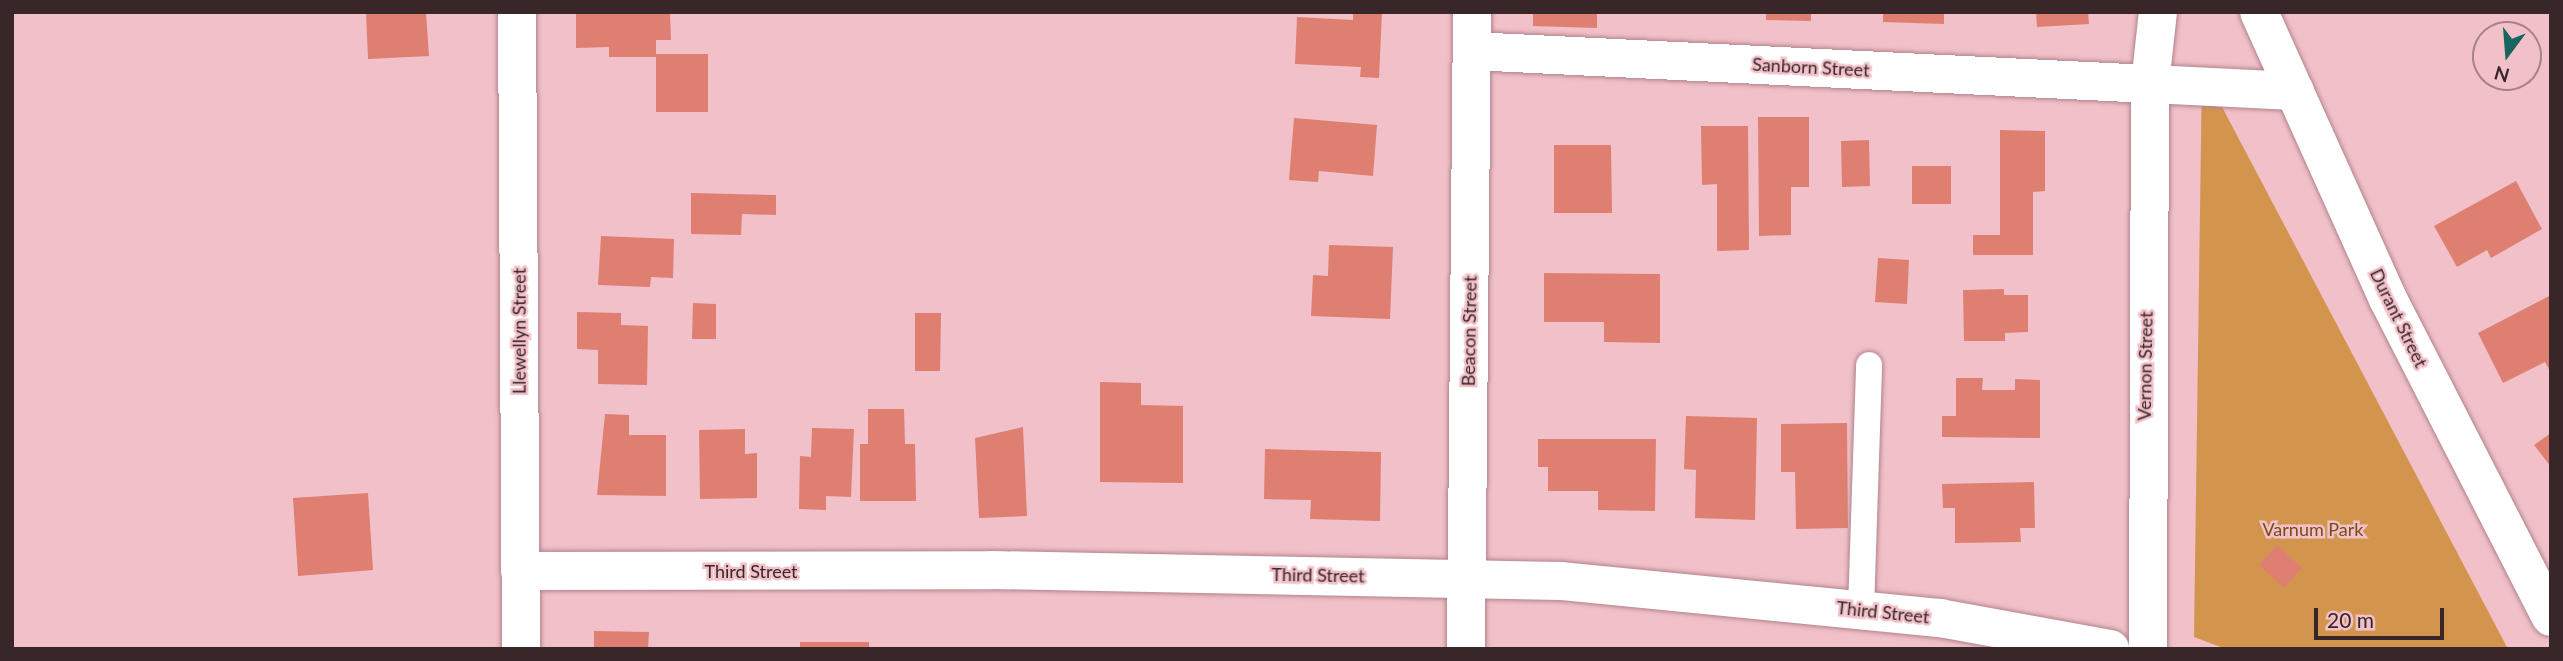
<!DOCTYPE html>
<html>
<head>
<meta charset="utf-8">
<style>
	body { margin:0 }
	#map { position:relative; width:2563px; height:661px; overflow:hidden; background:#f1c0c8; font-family:Lato,sans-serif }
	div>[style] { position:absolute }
	.green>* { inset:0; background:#d3954e }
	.building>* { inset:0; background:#de7f72 }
	.roads { filter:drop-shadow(0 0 2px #b1838b) drop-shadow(0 0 2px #b1838b) }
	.service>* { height:26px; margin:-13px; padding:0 13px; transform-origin:13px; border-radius:13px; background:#fff }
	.minor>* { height:38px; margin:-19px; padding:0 19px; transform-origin:19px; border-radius:19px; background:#fff }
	span { translate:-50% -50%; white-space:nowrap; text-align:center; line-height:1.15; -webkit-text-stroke:5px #f1c0c8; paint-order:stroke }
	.street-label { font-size:18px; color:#382629 }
	.park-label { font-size:18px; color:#784d15 }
	.frame { position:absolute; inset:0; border:14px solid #382629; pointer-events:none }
	.north { position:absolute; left:2472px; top:21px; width:70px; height:70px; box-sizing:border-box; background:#f1c0c8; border:2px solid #a78288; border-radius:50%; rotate:196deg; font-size:19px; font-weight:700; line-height:28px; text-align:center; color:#382629 }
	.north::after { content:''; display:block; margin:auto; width:24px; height:32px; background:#186560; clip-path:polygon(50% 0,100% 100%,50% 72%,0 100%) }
	.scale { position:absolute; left:2314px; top:608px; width:130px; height:32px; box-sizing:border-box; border:4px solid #382629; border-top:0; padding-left:9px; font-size:21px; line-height:24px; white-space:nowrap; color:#382629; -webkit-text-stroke:5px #f1c0c8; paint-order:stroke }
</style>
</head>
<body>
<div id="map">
	<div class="green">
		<i style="clip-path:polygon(2202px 69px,2508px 649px,2226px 649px,2194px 637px)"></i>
	</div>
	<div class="building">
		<i style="clip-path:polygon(366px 12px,426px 12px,429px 56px,368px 59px)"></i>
		<i style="clip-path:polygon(576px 12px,670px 12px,671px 40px,656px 40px,656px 54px,708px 54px,708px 112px,656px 112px,656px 57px,609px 57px,609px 47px,576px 48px)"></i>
		<i style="clip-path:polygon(1353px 12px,1382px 12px,1379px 78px,1360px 77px,1361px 67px,1295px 64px,1297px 17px,1353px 20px)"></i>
		<i style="clip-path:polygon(1533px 12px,1597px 12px,1597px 28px,1533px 26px)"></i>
		<i style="clip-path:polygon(1766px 12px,1811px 12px,1811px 21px,1766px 20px)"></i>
		<i style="clip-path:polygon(1883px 12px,1944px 12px,1944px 24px,1883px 22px)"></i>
		<i style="clip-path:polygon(2036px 12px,2088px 12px,2089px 24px,2037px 27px)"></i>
		<i style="clip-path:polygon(1758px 117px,1809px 117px,1809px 187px,1791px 187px,1791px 235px,1759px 236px)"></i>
		<i style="clip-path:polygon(1294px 118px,1377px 125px,1373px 176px,1319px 171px,1318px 182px,1289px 180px)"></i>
		<i style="clip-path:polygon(1701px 126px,1748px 126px,1749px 250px,1717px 251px,1717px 184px,1702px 185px)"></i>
		<i style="clip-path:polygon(2000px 130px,2045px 131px,2045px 191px,2033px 192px,2033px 255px,1973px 255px,1973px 235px,2000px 235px)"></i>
		<i style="clip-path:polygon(1869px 140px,1870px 186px,1842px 187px,1841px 141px)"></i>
		<i style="clip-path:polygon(1554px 145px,1611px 145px,1612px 213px,1554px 213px)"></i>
		<i style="clip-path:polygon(1912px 166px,1951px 166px,1951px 204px,1912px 204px)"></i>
		<i style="clip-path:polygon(2516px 181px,2542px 229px,2491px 258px,2487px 250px,2457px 267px,2434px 226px)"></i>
		<i style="clip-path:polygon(691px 193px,776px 195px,776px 215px,742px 214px,741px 235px,691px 234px)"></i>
		<i style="clip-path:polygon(601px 236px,674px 239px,673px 278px,651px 277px,650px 287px,598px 285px)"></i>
		<i style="clip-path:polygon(1329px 245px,1393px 247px,1390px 319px,1311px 316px,1313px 275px,1328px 276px)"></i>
		<i style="clip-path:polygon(1878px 258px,1909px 260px,1907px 304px,1875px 302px)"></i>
		<i style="clip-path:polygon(1544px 273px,1660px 274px,1660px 343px,1604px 342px,1604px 322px,1544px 322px)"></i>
		<i style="clip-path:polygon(2004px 289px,2004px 295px,2028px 295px,2028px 332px,2005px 333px,2005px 341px,1964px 341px,1963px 290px)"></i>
		<i style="clip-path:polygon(2551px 295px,2551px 373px,2545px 362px,2503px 383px,2478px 333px)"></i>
		<i style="clip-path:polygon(693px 303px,716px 304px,716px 339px,692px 339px)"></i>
		<i style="clip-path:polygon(577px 312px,621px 313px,621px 325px,648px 326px,647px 385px,598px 384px,598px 350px,577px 349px)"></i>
		<i style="clip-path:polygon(915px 313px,941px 313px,940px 371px,915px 371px)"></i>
		<i style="clip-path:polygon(1956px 378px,1983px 378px,1982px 390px,2015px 390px,2015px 379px,2040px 380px,2040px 438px,1942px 437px,1942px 416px,1956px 416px)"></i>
		<i style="clip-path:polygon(1100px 382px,1141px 383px,1141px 405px,1183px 406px,1183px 483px,1100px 482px)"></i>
		<i style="clip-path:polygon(868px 409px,904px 409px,905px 444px,915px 444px,916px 501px,860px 501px,860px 444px,868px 444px)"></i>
		<i style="clip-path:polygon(605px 414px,629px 415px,629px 435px,666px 435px,666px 496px,597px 495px)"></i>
		<i style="clip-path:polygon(1686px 416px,1757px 418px,1755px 520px,1695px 518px,1696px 470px,1684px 469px)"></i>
		<i style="clip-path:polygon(1847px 423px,1848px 528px,1796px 529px,1795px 472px,1781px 472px,1781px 424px)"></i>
		<i style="clip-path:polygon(1023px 427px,1027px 516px,979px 518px,975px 438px)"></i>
		<i style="clip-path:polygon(812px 428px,854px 429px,851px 497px,826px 496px,826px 510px,799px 509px,800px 456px,811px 457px)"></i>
		<i style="clip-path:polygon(745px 429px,745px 454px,757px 453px,757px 498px,700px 499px,699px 430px)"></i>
		<i style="clip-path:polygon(2551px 433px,2551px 467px,2534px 445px)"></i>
		<i style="clip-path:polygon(1538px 439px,1656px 439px,1655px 511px,1598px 510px,1598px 491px,1548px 491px,1548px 467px,1538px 467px)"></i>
		<i style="clip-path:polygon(1265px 449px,1381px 452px,1380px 521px,1310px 519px,1311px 500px,1264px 499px)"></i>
		<i style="clip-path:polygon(2034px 482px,2035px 528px,2020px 528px,2021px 542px,1955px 543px,1955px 508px,1943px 508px,1942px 484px)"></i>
		<i style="clip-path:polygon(368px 493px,373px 570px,298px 576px,293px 498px)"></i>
		<i style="clip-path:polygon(2277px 545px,2302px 568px,2284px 588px,2259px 565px)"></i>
		<i style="clip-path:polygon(594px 631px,649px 632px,648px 649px,594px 649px)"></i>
		<i style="clip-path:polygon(800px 642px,869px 642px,869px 649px,800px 649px)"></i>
	</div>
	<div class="roads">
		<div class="service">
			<i style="left:1861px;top:610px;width:245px;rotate:-88.1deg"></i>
		</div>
		<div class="minor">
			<i style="left:517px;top:12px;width:637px;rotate:89.64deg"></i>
			<i style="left:2259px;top:12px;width:315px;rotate:65.8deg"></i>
			<i style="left:2388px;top:299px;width:357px;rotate:62.9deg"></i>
			<i style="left:1472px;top:51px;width:679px;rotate:2.79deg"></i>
			<i style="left:2150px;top:84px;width:72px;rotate:-83.7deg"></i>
			<i style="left:520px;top:571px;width:472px;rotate:-0.1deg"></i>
			<i style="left:992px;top:570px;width:569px;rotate:1.11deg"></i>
			<i style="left:1561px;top:581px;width:381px;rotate:5.6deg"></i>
			<i style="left:1940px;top:618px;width:173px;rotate:10.3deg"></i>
			<i style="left:1466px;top:649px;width:637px;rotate:-89.46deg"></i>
			<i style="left:2148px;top:649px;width:565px;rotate:-89.8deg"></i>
			<i style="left:2150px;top:84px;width:145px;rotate:2.8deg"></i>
		</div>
	</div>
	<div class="street-label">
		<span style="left:1811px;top:67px;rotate:3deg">Sanborn Street</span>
		<span style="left:2399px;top:318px;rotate:64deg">Durant Street</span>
		<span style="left:519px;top:331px;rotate:-90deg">Llewellyn Street</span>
		<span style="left:1469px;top:331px;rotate:-89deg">Beacon Street</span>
		<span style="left:2145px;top:366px;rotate:-89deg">Vernon Street</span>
		<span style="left:751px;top:571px">Third Street</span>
		<span style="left:1318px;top:575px;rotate:1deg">Third Street</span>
		<span style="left:1883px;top:612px;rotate:6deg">Third Street</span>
	</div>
	<div class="park-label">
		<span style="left:2313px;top:529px">Varnum Park</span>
	</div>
	<div class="frame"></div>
	<div class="north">N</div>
	<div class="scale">20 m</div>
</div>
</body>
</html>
